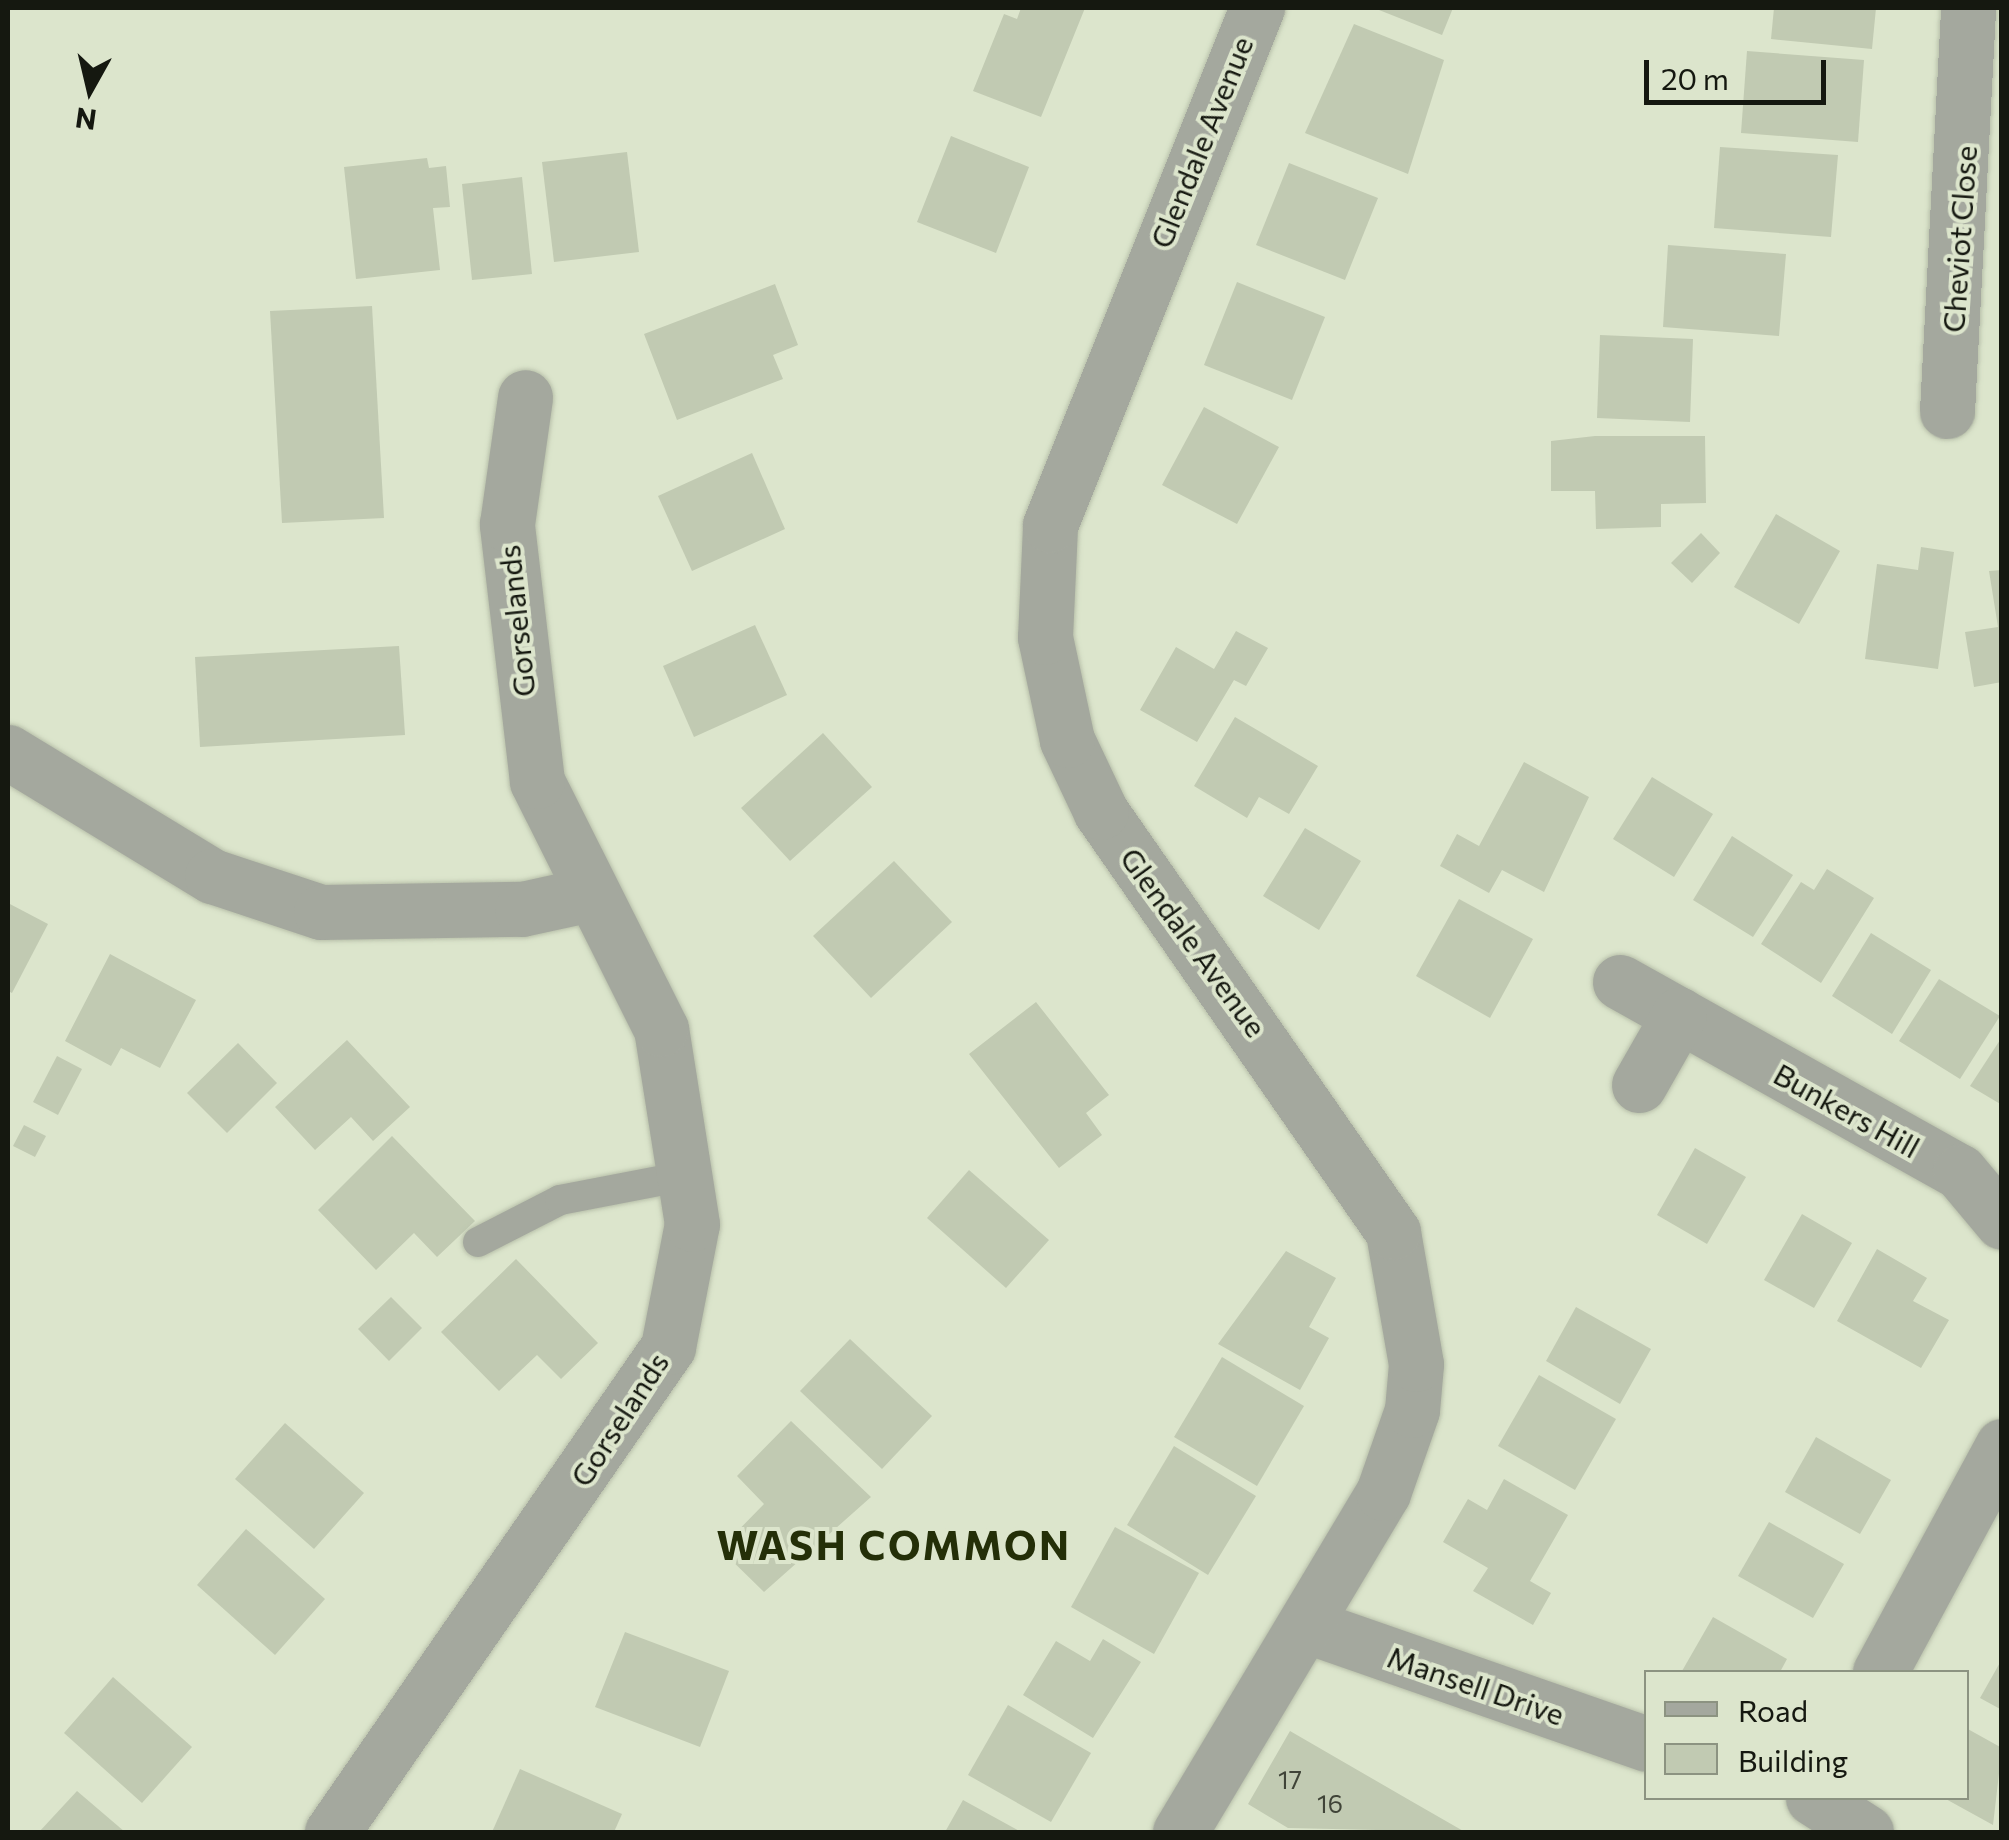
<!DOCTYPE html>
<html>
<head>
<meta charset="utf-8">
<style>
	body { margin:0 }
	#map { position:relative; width:2009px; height:1840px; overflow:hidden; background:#dce5cc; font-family:Commissioner,sans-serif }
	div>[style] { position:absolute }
	.building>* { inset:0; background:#c1cab2 }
	.roads { filter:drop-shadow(0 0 2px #b8c0aa) drop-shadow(0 0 2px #b8c0aa) }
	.lane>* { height:30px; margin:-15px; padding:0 15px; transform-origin:15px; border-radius:15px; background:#a4a89e }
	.street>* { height:55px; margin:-27.5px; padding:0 27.5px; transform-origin:27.5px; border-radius:27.5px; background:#a4a89e }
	span { translate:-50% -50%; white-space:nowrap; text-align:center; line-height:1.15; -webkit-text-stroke:8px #dce5cc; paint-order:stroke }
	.number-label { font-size:25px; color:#404438 }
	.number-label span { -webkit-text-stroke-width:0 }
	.street-label { font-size:30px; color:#151810 }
	.district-label { font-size:40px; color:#242f08; font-weight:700; letter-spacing:2.5px }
	.frame { position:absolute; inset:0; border:10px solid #151810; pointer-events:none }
	.legend { position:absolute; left:1644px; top:1670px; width:325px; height:130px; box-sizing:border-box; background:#dce5cc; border:2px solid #8c9381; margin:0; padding:12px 18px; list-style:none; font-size:30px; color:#151810 }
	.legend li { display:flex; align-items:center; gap:20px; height:50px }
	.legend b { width:50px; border:2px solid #8c9381 }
	.north { position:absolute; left:40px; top:40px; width:100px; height:100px; -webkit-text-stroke:8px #dce5cc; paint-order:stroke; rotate:188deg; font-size:28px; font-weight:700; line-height:40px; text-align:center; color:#151810 }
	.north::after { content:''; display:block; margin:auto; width:35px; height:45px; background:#151810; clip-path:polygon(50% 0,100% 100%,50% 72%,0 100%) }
	.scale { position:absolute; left:1644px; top:60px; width:182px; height:45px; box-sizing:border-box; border:5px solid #151810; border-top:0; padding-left:12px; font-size:30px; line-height:35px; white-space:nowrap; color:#151810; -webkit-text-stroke:8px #dce5cc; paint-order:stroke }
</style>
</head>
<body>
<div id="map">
	<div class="building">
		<i style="clip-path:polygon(1021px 8px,1085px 8px,1041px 117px,973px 91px,1004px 14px,1017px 19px)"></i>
		<i style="clip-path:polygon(1374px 8px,1453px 8px,1442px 35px)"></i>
		<i style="clip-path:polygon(1774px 8px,1876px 8px,1872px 49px,1771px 39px)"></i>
		<i style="clip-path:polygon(1354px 24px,1444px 60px,1408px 174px,1305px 133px)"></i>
		<i style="clip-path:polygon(1747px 51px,1864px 60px,1858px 142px,1741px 133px)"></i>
		<i style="clip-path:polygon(951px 136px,1029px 167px,996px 253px,917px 222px)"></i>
		<i style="clip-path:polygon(1720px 147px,1838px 155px,1831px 237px,1714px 228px)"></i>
		<i style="clip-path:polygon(627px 152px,639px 252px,554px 262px,542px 162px)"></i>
		<i style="clip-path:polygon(427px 158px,429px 168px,446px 166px,450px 207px,433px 208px,440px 270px,356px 279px,344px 167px)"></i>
		<i style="clip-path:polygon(1289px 163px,1378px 198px,1345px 280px,1256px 245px)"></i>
		<i style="clip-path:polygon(522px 177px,532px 274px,472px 280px,462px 184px)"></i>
		<i style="clip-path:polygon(1668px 245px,1786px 254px,1779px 336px,1663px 327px)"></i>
		<i style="clip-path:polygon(1237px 282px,1325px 317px,1292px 400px,1204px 365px)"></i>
		<i style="clip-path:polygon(775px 284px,798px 345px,773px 355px,783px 379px,677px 420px,644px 334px)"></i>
		<i style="clip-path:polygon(372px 306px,384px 518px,282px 523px,270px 311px)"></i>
		<i style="clip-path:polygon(1600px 335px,1693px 339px,1690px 422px,1597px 418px)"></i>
		<i style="clip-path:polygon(1204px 407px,1279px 447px,1237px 524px,1162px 485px)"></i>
		<i style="clip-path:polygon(1595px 436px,1705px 436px,1706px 503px,1661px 504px,1661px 527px,1596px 529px,1595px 491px,1551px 491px,1551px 441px)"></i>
		<i style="clip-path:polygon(752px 453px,785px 529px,692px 571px,658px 496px)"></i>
		<i style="clip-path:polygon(1776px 514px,1840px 551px,1799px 624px,1734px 587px)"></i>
		<i style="clip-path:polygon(1701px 533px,1720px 553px,1692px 583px,1671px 563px)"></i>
		<i style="clip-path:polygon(1921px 547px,1954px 552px,1938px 669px,1865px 659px,1877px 564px,1918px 570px)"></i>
		<i style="clip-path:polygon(2002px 570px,2002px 682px,1974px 687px,1965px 632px,1998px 627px,1989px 571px)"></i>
		<i style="clip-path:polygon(755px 625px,787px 695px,694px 737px,663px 666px)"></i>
		<i style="clip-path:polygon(1236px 631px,1268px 648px,1246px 686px,1234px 680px,1197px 742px,1140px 710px,1176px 647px,1214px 669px)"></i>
		<i style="clip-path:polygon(399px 646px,405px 735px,200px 747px,195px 657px)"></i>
		<i style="clip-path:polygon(1235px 717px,1318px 766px,1289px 814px,1259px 797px,1247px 818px,1194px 786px)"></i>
		<i style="clip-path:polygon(823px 733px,872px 787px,790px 861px,741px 808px)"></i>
		<i style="clip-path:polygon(1524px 762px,1589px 797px,1544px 892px,1502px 870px,1489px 893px,1440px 866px,1457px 834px,1479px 846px)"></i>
		<i style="clip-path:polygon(1652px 777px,1713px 814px,1674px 877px,1613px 839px)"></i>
		<i style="clip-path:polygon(1305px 828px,1361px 861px,1319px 930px,1263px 896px)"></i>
		<i style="clip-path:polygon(1732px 836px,1793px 875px,1753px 937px,1693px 900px)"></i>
		<i style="clip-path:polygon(894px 861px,952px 922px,871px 998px,813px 936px)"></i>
		<i style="clip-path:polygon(1827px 869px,1874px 898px,1821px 983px,1761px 944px,1801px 882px,1814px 890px)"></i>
		<i style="clip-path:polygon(1459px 899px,1533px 939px,1490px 1018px,1416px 976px)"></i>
		<i style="clip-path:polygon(8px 903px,48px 924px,12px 993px,8px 991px)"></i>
		<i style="clip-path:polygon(1871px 933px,1931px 970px,1892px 1034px,1832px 996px)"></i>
		<i style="clip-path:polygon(110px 954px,196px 1000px,160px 1068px,121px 1048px,111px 1066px,65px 1041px)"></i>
		<i style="clip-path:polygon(1939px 979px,2000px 1016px,1960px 1079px,1899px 1041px)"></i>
		<i style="clip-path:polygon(1036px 1002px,1109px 1095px,1086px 1113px,1102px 1135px,1059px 1168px,969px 1054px)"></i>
		<i style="clip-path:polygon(2002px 1037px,2002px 1105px,1970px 1086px)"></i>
		<i style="clip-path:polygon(347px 1040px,410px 1107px,373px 1141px,351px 1117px,315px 1150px,275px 1107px)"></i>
		<i style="clip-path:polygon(238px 1043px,277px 1083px,227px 1133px,187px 1093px)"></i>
		<i style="clip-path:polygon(57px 1056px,82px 1069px,58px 1115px,33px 1102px)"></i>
		<i style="clip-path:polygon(24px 1125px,46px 1136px,35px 1157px,13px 1146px)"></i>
		<i style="clip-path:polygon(392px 1136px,475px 1221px,437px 1257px,414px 1233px,376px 1270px,318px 1210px)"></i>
		<i style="clip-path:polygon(1695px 1148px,1746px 1177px,1707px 1244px,1657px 1215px)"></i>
		<i style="clip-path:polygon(969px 1170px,1049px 1240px,1006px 1288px,927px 1218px)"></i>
		<i style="clip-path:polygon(1802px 1214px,1852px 1243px,1814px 1308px,1764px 1280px)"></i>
		<i style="clip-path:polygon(1877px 1249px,1927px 1278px,1913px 1301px,1949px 1320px,1921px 1368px,1837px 1321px)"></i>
		<i style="clip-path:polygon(1286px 1251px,1336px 1278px,1309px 1327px,1329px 1338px,1300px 1390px,1218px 1344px)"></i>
		<i style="clip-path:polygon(516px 1259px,598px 1343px,561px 1379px,537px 1355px,499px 1391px,441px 1332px)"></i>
		<i style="clip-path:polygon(391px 1297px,422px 1328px,389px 1361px,358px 1329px)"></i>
		<i style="clip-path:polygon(1576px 1307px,1651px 1349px,1620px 1404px,1546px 1361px)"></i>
		<i style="clip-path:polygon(850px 1339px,932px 1416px,882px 1469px,800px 1391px)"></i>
		<i style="clip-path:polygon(1222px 1357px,1304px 1406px,1257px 1486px,1174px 1437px)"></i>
		<i style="clip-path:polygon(1539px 1375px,1616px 1419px,1575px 1490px,1498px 1446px)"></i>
		<i style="clip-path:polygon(791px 1421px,871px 1497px,764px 1592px,720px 1549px,764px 1504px,737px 1476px)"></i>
		<i style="clip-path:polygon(285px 1423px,364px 1493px,314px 1549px,235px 1479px)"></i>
		<i style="clip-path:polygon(1816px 1437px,1891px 1480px,1860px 1534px,1785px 1492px)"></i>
		<i style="clip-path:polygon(1174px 1446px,1256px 1496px,1208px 1575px,1127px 1525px)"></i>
		<i style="clip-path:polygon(1504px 1479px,1568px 1515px,1530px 1581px,1551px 1593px,1533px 1625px,1473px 1591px,1488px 1568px,1443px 1542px,1468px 1499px,1487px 1510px)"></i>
		<i style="clip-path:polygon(1769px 1522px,1844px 1564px,1813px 1618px,1738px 1576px)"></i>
		<i style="clip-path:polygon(1115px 1527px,1199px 1573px,1154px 1654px,1071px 1607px)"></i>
		<i style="clip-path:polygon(246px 1529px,325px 1599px,275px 1655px,197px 1585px)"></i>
		<i style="clip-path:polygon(1713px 1617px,1787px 1659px,1780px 1672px,1682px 1671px)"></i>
		<i style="clip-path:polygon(625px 1632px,729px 1671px,700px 1747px,595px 1707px)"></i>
		<i style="clip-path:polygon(1103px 1639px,1141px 1662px,1093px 1738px,1023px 1695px,1056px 1641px,1090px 1661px)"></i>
		<i style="clip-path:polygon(2002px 1659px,2002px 1710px,1980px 1698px)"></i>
		<i style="clip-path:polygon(113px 1677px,192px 1747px,142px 1803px,64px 1733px)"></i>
		<i style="clip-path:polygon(1008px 1705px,1091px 1753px,1051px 1822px,968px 1775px)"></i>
		<i style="clip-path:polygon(1966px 1728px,2002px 1748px,1993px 1825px,1944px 1798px,1966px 1798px)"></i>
		<i style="clip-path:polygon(1290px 1731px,1411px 1801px,1465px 1832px,1288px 1828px,1248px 1804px)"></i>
		<i style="clip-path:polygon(520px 1769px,622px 1814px,614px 1832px,492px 1832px)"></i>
		<i style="clip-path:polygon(77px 1791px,125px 1832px,39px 1832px)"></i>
		<i style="clip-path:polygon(963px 1800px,1021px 1832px,945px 1832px)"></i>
	</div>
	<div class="roads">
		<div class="lane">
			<i style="left:478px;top:1242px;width:92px;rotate:-27.1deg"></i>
			<i style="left:560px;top:1200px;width:127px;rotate:-10.9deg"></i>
		</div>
		<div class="street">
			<i style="left:1947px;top:411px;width:404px;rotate:-87deg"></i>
			<i style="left:8px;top:752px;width:239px;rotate:31.3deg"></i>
			<i style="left:212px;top:876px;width:115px;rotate:18.3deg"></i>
			<i style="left:321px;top:912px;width:201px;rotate:-0.9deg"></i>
			<i style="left:522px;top:909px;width:66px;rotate:-12.3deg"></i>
			<i style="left:1620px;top:982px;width:389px;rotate:29.2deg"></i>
			<i style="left:1960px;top:1172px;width:65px;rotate:50deg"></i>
			<i style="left:1639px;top:1085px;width:81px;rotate:-60.3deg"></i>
			<i style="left:1305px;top:1625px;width:361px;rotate:19.2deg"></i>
			<i style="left:1880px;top:1672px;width:257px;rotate:-61.6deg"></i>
			<i style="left:1813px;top:1798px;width:63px;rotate:32.7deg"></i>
			<i style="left:332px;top:1832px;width:590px;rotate:-55.29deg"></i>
			<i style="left:668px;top:1347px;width:125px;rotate:-79deg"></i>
			<i style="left:692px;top:1224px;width:197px;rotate:-99deg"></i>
			<i style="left:661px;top:1029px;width:277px;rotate:-116.6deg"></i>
			<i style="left:537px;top:781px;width:259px;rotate:-96.7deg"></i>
			<i style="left:507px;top:524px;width:128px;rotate:-81.9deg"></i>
			<i style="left:1180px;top:1832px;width:395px;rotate:-59.1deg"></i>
			<i style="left:1383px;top:1493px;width:88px;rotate:-70.7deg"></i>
			<i style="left:1412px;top:1410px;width:46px;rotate:-85deg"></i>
			<i style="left:1416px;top:1364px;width:134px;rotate:-99.9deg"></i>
			<i style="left:1393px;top:1232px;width:512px;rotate:-124.81deg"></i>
			<i style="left:1101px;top:812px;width:80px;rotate:-115.3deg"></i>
			<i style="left:1067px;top:740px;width:105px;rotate:-102.1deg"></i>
			<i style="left:1045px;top:637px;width:112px;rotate:-87.4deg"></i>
			<i style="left:1050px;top:525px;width:557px;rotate:-68.18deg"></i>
		</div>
	</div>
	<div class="number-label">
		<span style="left:1290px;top:1779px">17</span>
		<span style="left:1330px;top:1803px">16</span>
	</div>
	<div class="street-label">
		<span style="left:1201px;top:142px;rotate:-68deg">Glendale Avenue</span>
		<span style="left:1959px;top:239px;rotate:-86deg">Cheviot Close</span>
		<span style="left:516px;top:621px;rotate:-96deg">Gorselands</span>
		<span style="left:1194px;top:942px;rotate:54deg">Glendale Avenue</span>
		<span style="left:1847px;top:1110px;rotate:29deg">Bunkers Hill</span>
		<span style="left:619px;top:1419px;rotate:-57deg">Gorselands</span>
		<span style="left:1476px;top:1685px;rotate:19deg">Mansell Drive</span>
	</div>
	<div class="district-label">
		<span style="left:894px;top:1544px">WASH COMMON</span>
	</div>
	<div class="frame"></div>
	<ul class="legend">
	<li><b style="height:12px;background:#a4a89e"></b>Road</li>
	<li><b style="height:28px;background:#c1cab2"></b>Building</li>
	</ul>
	<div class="north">N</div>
	<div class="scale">20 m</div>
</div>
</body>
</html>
